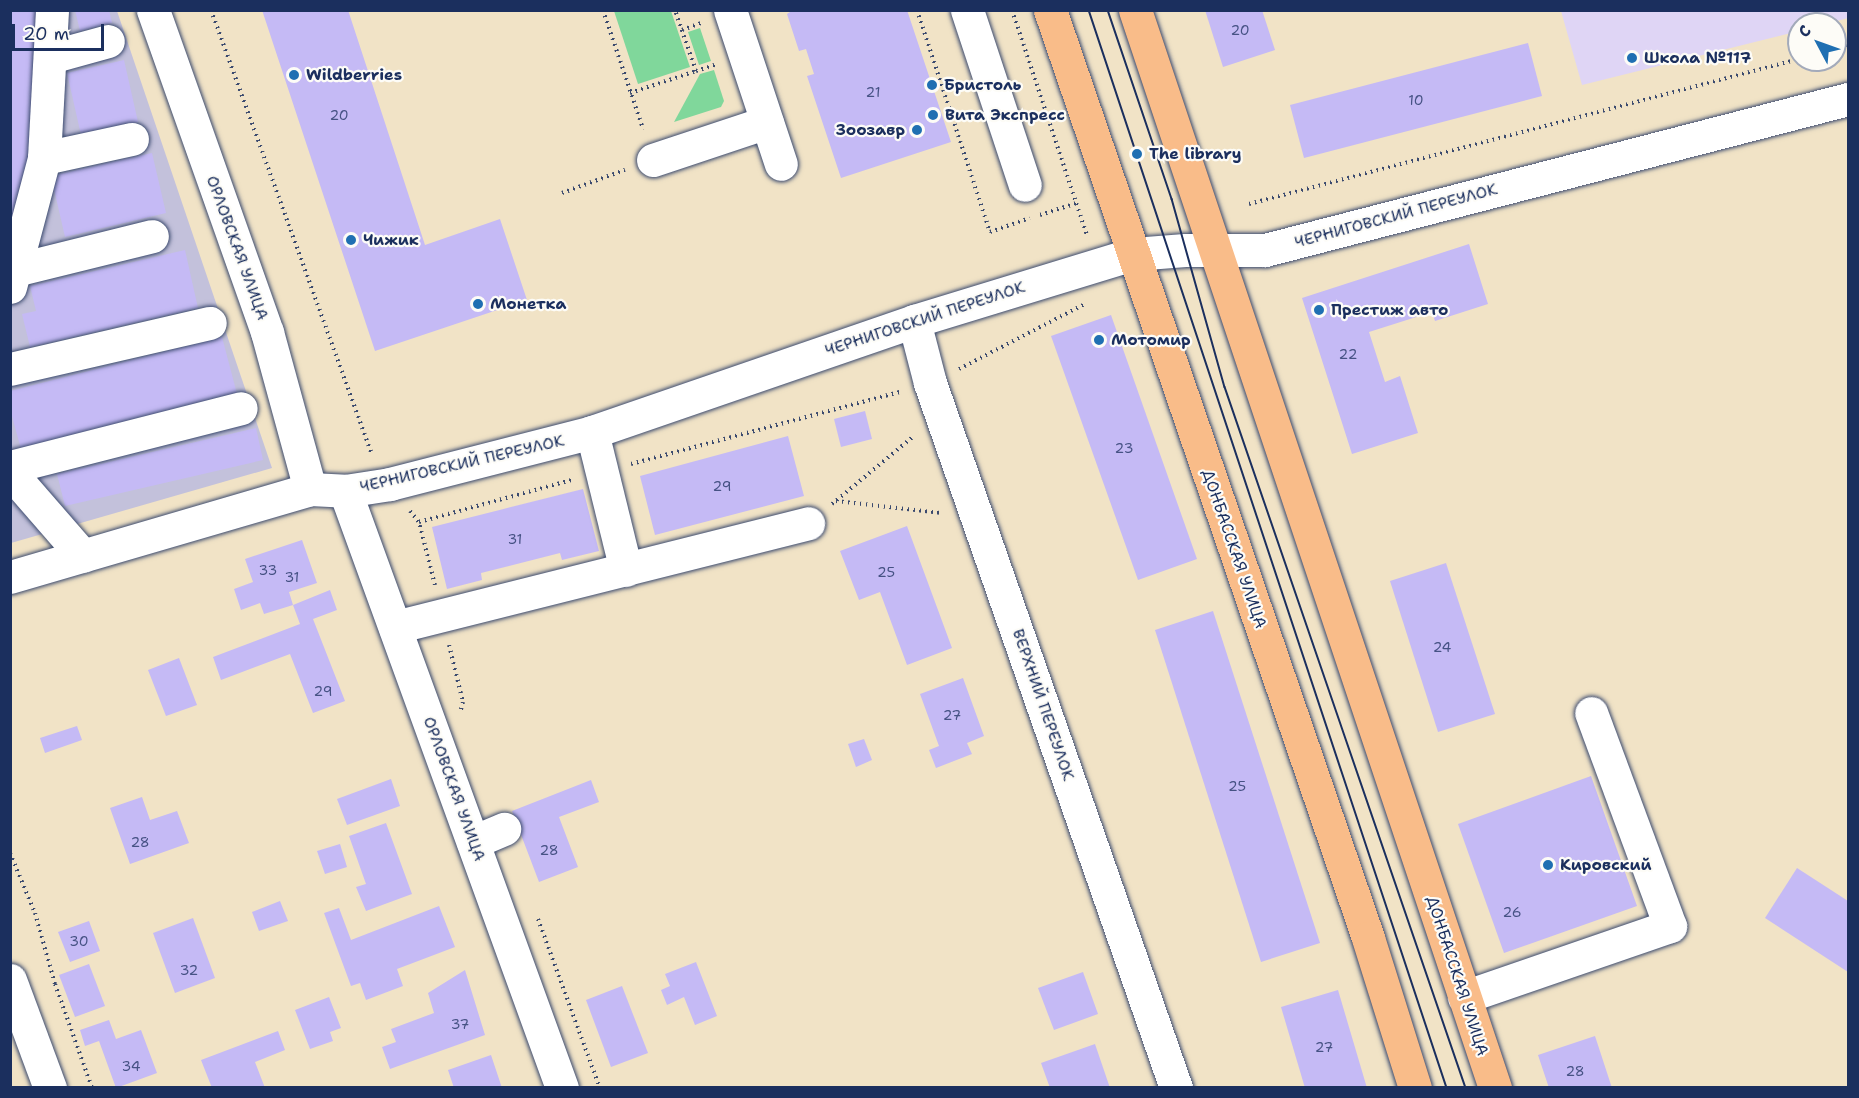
<!DOCTYPE html>
<html>
<head>
<meta charset="utf-8">
<style>
	body { margin:0 }
	#map { position:relative; width:1859px; height:1098px; overflow:hidden; background:#f1e3c6; font-family:"Shantell Sans",sans-serif }
	div>[style] { position:absolute }
	.built>* { inset:0; background:#dfd5f5 }
	.industrial>* { inset:0; background:#c3c1db }
	.green>* { inset:0; background:#80d79b }
	.building>* { inset:0; background:#c5baf5 }
	.path>* { height:4px; margin-top:-2px; transform-origin:0; background:repeating-linear-gradient(90deg,#3b4a6e 0 1.5px,transparent 0 6px) }
	.roads { filter:drop-shadow(0 0 2px #3b4a6e) drop-shadow(0 0 2px #3b4a6e) }
	.minor>* { height:33px; margin:-16.5px; padding:0 16.5px; transform-origin:16.5px; border-radius:16.5px; background:#fff }
	.major>* { height:33px; margin:-16.5px; padding:0 16.5px; transform-origin:16.5px; border-radius:16.5px; background:#f9bc89 }
	.tram>* { height:1.5px; margin:-0.75px; padding:0 0.75px; transform-origin:0.75px; border-radius:0.75px; background:#1b2f5e }
	.dots>* { width:16px; height:16px; translate:-50% -50%; box-sizing:border-box; border:3px solid #fdfcf7; border-radius:50% }
	span { translate:-50% -50%; white-space:nowrap; text-align:center; line-height:1.15; -webkit-text-stroke:4.5px #fdfcf7; paint-order:stroke }
	.number-label { font-size:14px; color:#465284 }
	.number-label span { -webkit-text-stroke-width:0 }
	.poi-label { font-size:16px; color:#1b2f5e; font-weight:700 }
	.left { translate:0 -50%; text-align:left }
	.right { translate:-100% -50%; text-align:right }
	.street-label { font-size:16px; color:#1b2f5e }
	.frame { position:absolute; inset:0; border:12px solid #1b2f5e; pointer-events:none }
	.north { position:absolute; left:1787px; top:12px; width:60px; height:60px; box-sizing:border-box; background:#fdfcf7; border:2px solid #a3aaba; border-radius:50%; rotate:311deg; font-size:16px; font-weight:700; line-height:24px; text-align:center; color:#1b2f5e }
	.north::after { content:''; display:block; margin:auto; width:21px; height:27px; background:#1f6fb2; clip-path:polygon(50% 0,100% 100%,50% 72%,0 100%) }
	.scale { position:absolute; left:12px; top:24px; width:92px; height:27px; box-sizing:border-box; border:3px solid #1b2f5e; border-top:0; padding-left:8px; font-size:18px; line-height:21px; white-space:nowrap; color:#1b2f5e; -webkit-text-stroke:4px #fdfcf7; paint-order:stroke }
</style>
</head>
<body>
<div id="map">
	<div class="built">
		<i style="clip-path:polygon(1848px 10px,1848px 18px,1826px 24px,1799px 24px,1799px 31px,1582px 85px,1561px 11px)"></i>
	</div>
	<div class="industrial">
		<i style="clip-path:polygon(11px 11px,117px 11px,272px 468px,11px 543px)"></i>
	</div>
	<div class="green">
		<i style="clip-path:polygon(614px 11px,671px 11px,690px 67px,638px 84px)"></i>
		<i style="clip-path:polygon(700px 28px,711px 61px,699px 65px,688px 32px)"></i>
		<i style="clip-path:polygon(714px 70px,724px 101px,721px 107px,674px 122px,700px 74px)"></i>
	</div>
	<div class="building">
		<i style="clip-path:polygon(10px 10px,42px 10px,31px 173px,10px 233px)"></i>
		<i style="clip-path:polygon(75px 10px,109px 10px,112px 23px,80px 31px)"></i>
		<i style="clip-path:polygon(262px 10px,348px 10px,425px 245px,500px 219px,527px 300px,375px 351px)"></i>
		<i style="clip-path:polygon(793px 10px,907px 10px,951px 142px,841px 178px,807px 76px,814px 74px,806px 49px,799px 51px,787px 14px)"></i>
		<i style="clip-path:polygon(1205px 10px,1262px 10px,1275px 50px,1223px 67px)"></i>
		<i style="clip-path:polygon(1528px 43px,1542px 96px,1304px 158px,1290px 105px)"></i>
		<i style="clip-path:polygon(124px 60px,138px 122px,81px 135px,67px 73px)"></i>
		<i style="clip-path:polygon(152px 153px,166px 213px,65px 237px,51px 176px)"></i>
		<i style="clip-path:polygon(1469px 244px,1488px 304px,1435px 321px,1432px 312px,1369px 332px,1385px 382px,1400px 376px,1418px 433px,1352px 454px,1302px 298px)"></i>
		<i style="clip-path:polygon(185px 250px,198px 308px,30px 347px,22px 314px,36px 311px,30px 286px)"></i>
		<i style="clip-path:polygon(1111px 315px,1197px 559px,1138px 580px,1051px 336px)"></i>
		<i style="clip-path:polygon(222px 337px,237px 394px,21px 449px,10px 409px,10px 391px)"></i>
		<i style="clip-path:polygon(865px 411px,872px 439px,841px 447px,834px 419px)"></i>
		<i style="clip-path:polygon(256px 428px,263px 460px,65px 506px,57px 474px)"></i>
		<i style="clip-path:polygon(788px 436px,804px 496px,655px 535px,640px 476px)"></i>
		<i style="clip-path:polygon(583px 489px,599px 551px,562px 560px,560px 553px,481px 573px,482px 580px,447px 589px,432px 527px)"></i>
		<i style="clip-path:polygon(907px 526px,952px 648px,907px 665px,880px 592px,859px 600px,840px 551px)"></i>
		<i style="clip-path:polygon(302px 540px,317px 583px,289px 592px,293px 605px,264px 614px,260px 603px,241px 610px,234px 589px,253px 582px,245px 559px)"></i>
		<i style="clip-path:polygon(1446px 563px,1495px 714px,1438px 732px,1390px 581px)"></i>
		<i style="clip-path:polygon(330px 590px,337px 610px,313px 619px,345px 701px,313px 713px,290px 654px,221px 680px,213px 657px,300px 624px,293px 605px)"></i>
		<i style="clip-path:polygon(1213px 611px,1320px 943px,1261px 962px,1155px 630px)"></i>
		<i style="clip-path:polygon(179px 658px,197px 705px,166px 716px,148px 670px)"></i>
		<i style="clip-path:polygon(963px 678px,984px 736px,967px 743px,972px 754px,936px 768px,929px 750px,939px 746px,920px 694px)"></i>
		<i style="clip-path:polygon(77px 726px,82px 740px,45px 753px,40px 738px)"></i>
		<i style="clip-path:polygon(864px 739px,872px 760px,856px 767px,848px 744px)"></i>
		<i style="clip-path:polygon(1591px 776px,1637px 906px,1504px 953px,1458px 824px)"></i>
		<i style="clip-path:polygon(391px 779px,400px 806px,347px 825px,337px 799px)"></i>
		<i style="clip-path:polygon(591px 780px,599px 802px,559px 817px,578px 867px,539px 882px,512px 811px)"></i>
		<i style="clip-path:polygon(142px 797px,150px 820px,177px 811px,189px 843px,130px 864px,110px 808px)"></i>
		<i style="clip-path:polygon(386px 823px,412px 894px,366px 911px,356px 887px,366px 884px,349px 836px)"></i>
		<i style="clip-path:polygon(340px 844px,347px 867px,325px 874px,317px 851px)"></i>
		<i style="clip-path:polygon(1797px 868px,1848px 901px,1848px 972px,1765px 918px)"></i>
		<i style="clip-path:polygon(280px 901px,288px 921px,259px 931px,252px 912px)"></i>
		<i style="clip-path:polygon(439px 906px,455px 947px,397px 969px,403px 986px,366px 1000px,360px 983px,351px 986px,324px 913px,339px 908px,351px 940px)"></i>
		<i style="clip-path:polygon(193px 918px,215px 978px,175px 993px,153px 933px)"></i>
		<i style="clip-path:polygon(89px 921px,100px 951px,70px 962px,58px 932px)"></i>
		<i style="clip-path:polygon(696px 962px,717px 1016px,695px 1025px,684px 997px,667px 1005px,661px 990px,670px 986px,665px 974px)"></i>
		<i style="clip-path:polygon(89px 964px,105px 1006px,75px 1017px,59px 975px)"></i>
		<i style="clip-path:polygon(465px 970px,485px 1035px,390px 1069px,382px 1047px,396px 1042px,391px 1029px,434px 1013px,428px 993px)"></i>
		<i style="clip-path:polygon(1083px 972px,1098px 1014px,1054px 1030px,1038px 988px)"></i>
		<i style="clip-path:polygon(622px 986px,648px 1053px,611px 1067px,586px 1000px)"></i>
		<i style="clip-path:polygon(1338px 990px,1367px 1088px,1305px 1088px,1281px 1007px)"></i>
		<i style="clip-path:polygon(329px 997px,341px 1028px,330px 1032px,333px 1041px,310px 1049px,295px 1010px)"></i>
		<i style="clip-path:polygon(109px 1020px,116px 1039px,141px 1030px,157px 1073px,116px 1088px,99px 1041px,85px 1046px,80px 1030px)"></i>
		<i style="clip-path:polygon(278px 1031px,285px 1050px,255px 1062px,265px 1088px,212px 1088px,201px 1060px)"></i>
		<i style="clip-path:polygon(1595px 1036px,1612px 1088px,1549px 1088px,1538px 1055px)"></i>
		<i style="clip-path:polygon(1095px 1044px,1110px 1088px,1050px 1088px,1041px 1063px)"></i>
		<i style="clip-path:polygon(491px 1055px,502px 1088px,454px 1088px,448px 1070px)"></i>
	</div>
	<div class="path">
		<i style="left:211px;top:10px;width:473px;rotate:70.1deg"></i>
		<i style="left:603px;top:10px;width:126px;rotate:71.4deg"></i>
		<i style="left:917px;top:10px;width:234px;rotate:71.8deg"></i>
		<i style="left:990px;top:232px;width:42px;rotate:-19.3deg"></i>
		<i style="left:1012px;top:10px;width:237px;rotate:71.6deg"></i>
		<i style="left:682px;top:30px;width:20px;rotate:-20deg"></i>
		<i style="left:1835px;top:50px;width:14px;rotate:-17deg"></i>
		<i style="left:696px;top:71px;width:20px;rotate:-18deg"></i>
		<i style="left:630px;top:93px;width:70px;rotate:-18.4deg"></i>
		<i style="left:696px;top:71px;width:65px;rotate:-109deg"></i>
		<i style="left:562px;top:193px;width:67px;rotate:-20.1deg"></i>
		<i style="left:1249px;top:204px;width:569px;rotate:-14.77deg"></i>
		<i style="left:1040px;top:215px;width:38px;rotate:-18deg"></i>
		<i style="left:959px;top:369px;width:140px;rotate:-27.3deg"></i>
		<i style="left:631px;top:464px;width:278px;rotate:-15deg"></i>
		<i style="left:836px;top:501px;width:107px;rotate:6.5deg"></i>
		<i style="left:832px;top:504px;width:107px;rotate:-39.7deg"></i>
		<i style="left:410px;top:511px;width:14px;rotate:51deg"></i>
		<i style="left:435px;top:585px;width:65px;rotate:-104.3deg"></i>
		<i style="left:419px;top:522px;width:158px;rotate:-15.4deg"></i>
		<i style="left:449px;top:645px;width:59px;rotate:76.2deg"></i>
		<i style="left:463px;top:702px;width:11px;rotate:105deg"></i>
		<i style="left:10px;top:853px;width:65px;rotate:67.4deg"></i>
		<i style="left:35px;top:913px;width:74px;rotate:74.3deg"></i>
		<i style="left:55px;top:984px;width:110px;rotate:70.4deg"></i>
		<i style="left:538px;top:919px;width:180px;rotate:69.9deg"></i>
	</div>
	<div class="roads">
		<div class="minor">
			<i style="left:153px;top:10px;width:342px;rotate:70.5deg"></i>
			<i style="left:267px;top:332px;width:163px;rotate:74.7deg"></i>
			<i style="left:730px;top:10px;width:162px;rotate:71.7deg"></i>
			<i style="left:967px;top:10px;width:184px;rotate:71.7deg"></i>
			<i style="left:50px;top:57px;width:60px;rotate:-15.4deg"></i>
			<i style="left:44px;top:158px;width:90px;rotate:-12.2deg"></i>
			<i style="left:653px;top:160px;width:120px;rotate:-18.4deg"></i>
			<i style="left:15px;top:270px;width:141px;rotate:-13.9deg"></i>
			<i style="left:10px;top:287px;width:133px;rotate:-75.2deg"></i>
			<i style="left:44px;top:158px;width:148px;rotate:-86.9deg"></i>
			<i style="left:914px;top:321px;width:64px;rotate:75.5deg"></i>
			<i style="left:930px;top:383px;width:747px;rotate:70.76deg"></i>
			<i style="left:10px;top:369px;width:205px;rotate:-13deg"></i>
			<i style="left:592px;top:432px;width:142px;rotate:76.2deg"></i>
			<i style="left:10px;top:467px;width:238px;rotate:-14.3deg"></i>
			<i style="left:10px;top:472px;width:111px;rotate:49deg"></i>
			<i style="left:345px;top:491px;width:635px;rotate:70.02deg"></i>
			<i style="left:10px;top:577px;width:313px;rotate:-16.3deg"></i>
			<i style="left:310px;top:489px;width:35px;rotate:3deg"></i>
			<i style="left:345px;top:491px;width:46px;rotate:-8.8deg"></i>
			<i style="left:390px;top:484px;width:209px;rotate:-14.4deg"></i>
			<i style="left:592px;top:432px;width:341px;rotate:-19deg"></i>
			<i style="left:914px;top:321px;width:229px;rotate:-17deg"></i>
			<i style="left:1133px;top:254px;width:52px;rotate:-4.4deg"></i>
			<i style="left:1185px;top:250px;width:80px"></i>
			<i style="left:1265px;top:250px;width:602px;rotate:-14.52deg"></i>
			<i style="left:395px;top:627px;width:426px;rotate:-14.1deg"></i>
			<i style="left:473px;top:842px;width:34px;rotate:-23deg"></i>
			<i style="left:10px;top:980px;width:115px;rotate:69.7deg"></i>
			<i style="left:1464px;top:997px;width:218px;rotate:-19deg"></i>
			<i style="left:1670px;top:926px;width:227px;rotate:-110.3deg"></i>
		</div>
		<div class="major">
			<i style="left:1050px;top:10px;width:981px;rotate:71.08deg"></i>
			<i style="left:1368px;top:938px;width:157px;rotate:72.6deg"></i>
			<i style="left:1135px;top:10px;width:1137px;rotate:71.53deg"></i>
		</div>
	</div>
	<div class="tram">
		<i style="left:1089px;top:10px;width:1136px;rotate:71.63deg"></i>
		<i style="left:1108px;top:10px;width:200px;rotate:71.3deg"></i>
		<i style="left:1172px;top:199px;width:195px;rotate:74.3deg"></i>
		<i style="left:1225px;top:387px;width:741px;rotate:71.03deg"></i>
	</div>
	<div class="dots">
		<i style="left:1632px;top:58px;background:#1f6fb2"></i>
		<i style="left:294px;top:75px;background:#1f6fb2"></i>
		<i style="left:932px;top:85px;background:#1f6fb2"></i>
		<i style="left:933px;top:115px;background:#1f6fb2"></i>
		<i style="left:917px;top:130px;background:#1f6fb2"></i>
		<i style="left:1137px;top:154px;background:#1f6fb2"></i>
		<i style="left:351px;top:240px;background:#1f6fb2"></i>
		<i style="left:478px;top:304px;background:#1f6fb2"></i>
		<i style="left:1319px;top:310px;background:#1f6fb2"></i>
		<i style="left:1099px;top:340px;background:#1f6fb2"></i>
		<i style="left:1548px;top:865px;background:#1f6fb2"></i>
	</div>
	<div class="number-label">
		<span style="left:1240px;top:30px">20</span>
		<span style="left:873px;top:92px">21</span>
		<span style="left:1416px;top:100px">10</span>
		<span style="left:339px;top:115px">20</span>
		<span style="left:1348px;top:354px">22</span>
		<span style="left:1124px;top:448px">23</span>
		<span style="left:722px;top:486px">29</span>
		<span style="left:515px;top:539px">31</span>
		<span style="left:268px;top:570px">33</span>
		<span style="left:886px;top:572px">25</span>
		<span style="left:292px;top:577px">31</span>
		<span style="left:1442px;top:647px">24</span>
		<span style="left:323px;top:691px">29</span>
		<span style="left:952px;top:715px">27</span>
		<span style="left:1237px;top:786px">25</span>
		<span style="left:140px;top:842px">28</span>
		<span style="left:549px;top:850px">28</span>
		<span style="left:1512px;top:912px">26</span>
		<span style="left:79px;top:941px">30</span>
		<span style="left:189px;top:970px">32</span>
		<span style="left:460px;top:1024px">37</span>
		<span style="left:1324px;top:1047px">27</span>
		<span style="left:131px;top:1066px">34</span>
		<span style="left:1575px;top:1071px">28</span>
	</div>
	<div class="poi-label">
		<span class="left" style="left:1644px;top:58px">Школа №117</span>
		<span class="left" style="left:306px;top:75px">Wildberries</span>
		<span class="left" style="left:944px;top:85px">Бристоль</span>
		<span class="left" style="left:945px;top:115px">Вита Экспресс</span>
		<span class="right" style="left:905px;top:130px">Зоозавр</span>
		<span class="left" style="left:1149px;top:154px">The library</span>
		<span class="left" style="left:363px;top:240px">Чижик</span>
		<span class="left" style="left:490px;top:304px">Монетка</span>
		<span class="left" style="left:1331px;top:310px">Престиж авто</span>
		<span class="left" style="left:1111px;top:340px">Мотомир</span>
		<span class="left" style="left:1560px;top:865px">Кировский</span>
	</div>
	<div class="street-label">
		<span style="left:1396px;top:216px;rotate:-15deg">ЧЕРНИГОВСКИЙ ПЕРЕУЛОК</span>
		<span style="left:237px;top:248px;rotate:70deg">ОРЛОВСКАЯ УЛИЦА</span>
		<span style="left:925px;top:319px;rotate:-18deg">ЧЕРНИГОВСКИЙ ПЕРЕУЛОК</span>
		<span style="left:462px;top:464px;rotate:-13deg">ЧЕРНИГОВСКИЙ ПЕРЕУЛОК</span>
		<span style="left:1234px;top:549px;rotate:71deg">ДОНБАССКАЯ УЛИЦА</span>
		<span style="left:1043px;top:705px;rotate:71deg">ВЕРХНИЙ ПЕРЕУЛОК</span>
		<span style="left:454px;top:789px;rotate:70deg">ОРЛОВСКАЯ УЛИЦА</span>
		<span style="left:1457px;top:976px;rotate:72deg">ДОНБАССКАЯ УЛИЦА</span>
	</div>
	<div class="frame"></div>
	<div class="north">С</div>
	<div class="scale">20 m</div>
</div>
</body>
</html>
